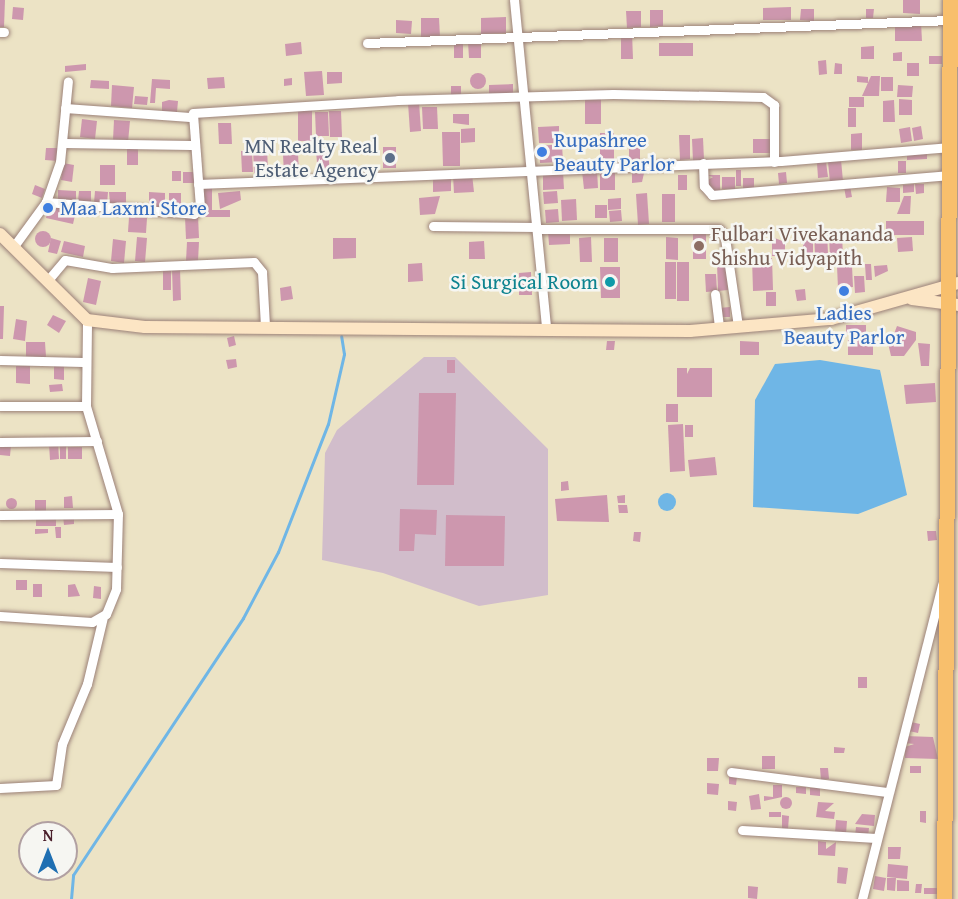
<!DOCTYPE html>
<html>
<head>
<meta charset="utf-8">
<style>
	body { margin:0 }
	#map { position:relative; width:958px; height:899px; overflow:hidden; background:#ece3c5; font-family:"Gentium Book Plus",serif }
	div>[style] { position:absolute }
	.industrial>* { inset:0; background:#d1bdcb }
	.water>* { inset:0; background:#6fb6e6 }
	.round { border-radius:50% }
	.stream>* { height:3px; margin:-1.5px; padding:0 1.5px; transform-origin:1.5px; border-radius:1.5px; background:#6fb6e6 }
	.building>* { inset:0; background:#cd97ae }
	.roads { filter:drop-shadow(0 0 2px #9b8178) drop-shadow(0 0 2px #9b8178) }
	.minor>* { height:9px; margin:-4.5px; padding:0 4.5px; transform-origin:4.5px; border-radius:4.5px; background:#fff }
	.secondary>* { height:12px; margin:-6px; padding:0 6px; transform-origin:6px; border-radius:6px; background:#fce5c4 }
	.trunk>* { height:15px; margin:-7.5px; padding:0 7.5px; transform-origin:7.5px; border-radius:7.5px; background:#f8bf6c }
	.dots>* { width:16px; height:16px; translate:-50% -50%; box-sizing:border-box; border:3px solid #f6f6f2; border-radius:50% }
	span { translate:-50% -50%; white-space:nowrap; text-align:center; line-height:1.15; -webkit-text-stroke:5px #f6f6f2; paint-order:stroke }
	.shop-label { font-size:21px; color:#366cbe }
	.left { translate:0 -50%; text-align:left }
	.service-label { font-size:21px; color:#4e5e75 }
	.right { translate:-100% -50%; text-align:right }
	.education-label { font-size:21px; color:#785e54 }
	.culture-label { font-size:21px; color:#0d838f }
	.north { position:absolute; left:18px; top:821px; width:60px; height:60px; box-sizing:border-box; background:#f6f6f2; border:2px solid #b1a0a2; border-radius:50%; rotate:0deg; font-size:16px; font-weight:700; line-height:24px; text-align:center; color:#4a1f2b }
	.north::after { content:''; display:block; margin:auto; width:21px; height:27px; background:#1f6fb2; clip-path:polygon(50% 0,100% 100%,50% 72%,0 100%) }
</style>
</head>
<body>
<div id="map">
	<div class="industrial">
		<i style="clip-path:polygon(424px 357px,455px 357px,548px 449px,548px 595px,479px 606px,383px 573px,322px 560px,325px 453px,337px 430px)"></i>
	</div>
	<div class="water">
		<i style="clip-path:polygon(820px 360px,880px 370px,907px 495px,858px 514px,753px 507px,755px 400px,775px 364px)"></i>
		<i class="round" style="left:658px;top:493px;width:18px;height:18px"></i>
	</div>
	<div class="stream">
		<i style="left:71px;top:899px;width:24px;rotate:-85deg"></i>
		<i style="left:73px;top:875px;width:308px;rotate:-56.5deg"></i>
		<i style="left:243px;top:618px;width:75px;rotate:-62.1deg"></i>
		<i style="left:278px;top:552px;width:137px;rotate:-68.7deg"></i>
		<i style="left:328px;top:424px;width:72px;rotate:-77.1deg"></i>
		<i style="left:344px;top:354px;width:18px;rotate:-99deg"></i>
	</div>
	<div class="building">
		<i style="clip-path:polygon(0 0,5px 0,4px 27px,0 27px)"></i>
		<i style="clip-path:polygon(903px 0,920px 0,920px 14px,903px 13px)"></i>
		<i style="clip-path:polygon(13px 7px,24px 8px,23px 20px,12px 19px)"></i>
		<i style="clip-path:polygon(791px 7px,791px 20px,763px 20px,763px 8px)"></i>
		<i style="clip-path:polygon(801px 9px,814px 9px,814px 21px,800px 20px)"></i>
		<i style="clip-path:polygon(866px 9px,874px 9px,873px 18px,866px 18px)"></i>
		<i style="clip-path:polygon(650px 10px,663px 10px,663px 26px,650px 27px)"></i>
		<i style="clip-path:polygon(626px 11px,641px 11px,641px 27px,627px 28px)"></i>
		<i style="clip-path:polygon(506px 17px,506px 33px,481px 34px,481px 18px)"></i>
		<i style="clip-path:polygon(421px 18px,439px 18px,440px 37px,421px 37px)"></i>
		<i style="clip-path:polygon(396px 20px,412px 21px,411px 34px,396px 33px)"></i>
		<i style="clip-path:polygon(895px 22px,921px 22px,922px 41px,895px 41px)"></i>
		<i style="clip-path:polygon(632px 33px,633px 59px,621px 59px,621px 34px)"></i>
		<i style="clip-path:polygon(454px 41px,463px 41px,463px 58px,454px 58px)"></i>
		<i style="clip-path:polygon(481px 41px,481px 58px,469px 58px,468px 42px)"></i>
		<i style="clip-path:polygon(301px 42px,302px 54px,286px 56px,285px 44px)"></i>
		<i style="clip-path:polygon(659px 43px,693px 43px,693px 56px,659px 56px)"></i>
		<i style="clip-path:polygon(874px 46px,874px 59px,861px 59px,861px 47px)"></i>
		<i style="clip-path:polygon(902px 52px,902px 61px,893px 61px,893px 53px)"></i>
		<i style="clip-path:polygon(929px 56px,942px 56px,942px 64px,929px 64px)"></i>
		<i style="clip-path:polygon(826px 60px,827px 74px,819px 75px,818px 61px)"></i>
		<i style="clip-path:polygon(835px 63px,842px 64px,842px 74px,834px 74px)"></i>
		<i style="clip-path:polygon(907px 63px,919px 63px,919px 76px,907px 76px)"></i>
		<i style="clip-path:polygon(86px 64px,86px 70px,65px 72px,65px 66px)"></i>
		<i style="clip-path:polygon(322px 71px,324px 95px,306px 96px,304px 72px)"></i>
		<i style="clip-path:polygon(327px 72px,342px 72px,342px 83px,327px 84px)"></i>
		<i class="round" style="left:470px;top:73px;width:16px;height:16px"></i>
		<i style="clip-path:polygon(857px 76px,868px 77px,868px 83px,857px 82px)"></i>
		<i style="clip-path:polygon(871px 76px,880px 76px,879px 96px,862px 96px)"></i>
		<i style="clip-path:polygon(224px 77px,225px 88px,208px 89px,207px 78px)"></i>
		<i style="clip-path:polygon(881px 77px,893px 77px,893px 91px,881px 91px)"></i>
		<i style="clip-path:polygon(292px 78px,292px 85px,284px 86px,284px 79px)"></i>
		<i style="clip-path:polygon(152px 79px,170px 80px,170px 89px,156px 88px,155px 103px,150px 103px)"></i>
		<i style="clip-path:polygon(91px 80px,109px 81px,109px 89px,90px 88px)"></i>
		<i style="clip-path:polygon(513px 84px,513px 96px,489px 96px,489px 85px)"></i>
		<i style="clip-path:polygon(112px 85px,134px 87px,132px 108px,111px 106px)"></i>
		<i style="clip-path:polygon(898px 85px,913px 86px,912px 97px,897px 97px)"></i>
		<i style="clip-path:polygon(451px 86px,461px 86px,461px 97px,451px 98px)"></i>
		<i style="clip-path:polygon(135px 96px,148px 97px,147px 105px,134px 104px)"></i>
		<i style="clip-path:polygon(585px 96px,601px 97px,601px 124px,585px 124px)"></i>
		<i style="clip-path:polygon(849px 97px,864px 97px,864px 107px,849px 107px)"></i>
		<i style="clip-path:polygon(899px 99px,912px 100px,912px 115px,899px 115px)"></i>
		<i style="clip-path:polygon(169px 100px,178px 101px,177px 112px,162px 111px,162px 102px)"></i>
		<i style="clip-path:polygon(894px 100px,895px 122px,883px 122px,883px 101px)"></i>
		<i style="clip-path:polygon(419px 102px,421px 131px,410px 132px,408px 103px)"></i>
		<i style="clip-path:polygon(422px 107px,437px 107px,438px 129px,423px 129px)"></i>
		<i style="clip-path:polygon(848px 108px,856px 108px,856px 127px,848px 127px)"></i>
		<i style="clip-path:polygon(298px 110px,312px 110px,312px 141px,298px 141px)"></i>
		<i style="clip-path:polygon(329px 111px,341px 111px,342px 137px,330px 137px)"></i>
		<i style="clip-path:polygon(315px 112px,328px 112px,329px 136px,316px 136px)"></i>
		<i style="clip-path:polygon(453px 114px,469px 114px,469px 125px,453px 123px)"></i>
		<i style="clip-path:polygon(82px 119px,97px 121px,95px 139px,80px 137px)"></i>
		<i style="clip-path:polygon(114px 120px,130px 121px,128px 142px,113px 140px)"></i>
		<i style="clip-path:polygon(218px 123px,231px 123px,232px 144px,219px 144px)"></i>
		<i style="clip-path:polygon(559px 126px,559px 143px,539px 143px,538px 127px)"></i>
		<i style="clip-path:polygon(921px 126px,923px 139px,914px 141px,912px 128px)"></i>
		<i style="clip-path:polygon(910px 127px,912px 141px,901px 143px,899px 129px)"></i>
		<i style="clip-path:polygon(475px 128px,475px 142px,461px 143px,461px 129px)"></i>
		<i style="clip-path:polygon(442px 132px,460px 132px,460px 166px,443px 166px)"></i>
		<i style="clip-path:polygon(600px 133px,614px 133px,614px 159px,600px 159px)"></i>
		<i style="clip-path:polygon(862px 133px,862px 150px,851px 150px,851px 134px)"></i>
		<i style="clip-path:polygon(679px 135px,690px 135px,690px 159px,680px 160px)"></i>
		<i style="clip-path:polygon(703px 138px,704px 160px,693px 161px,692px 139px)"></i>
		<i style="clip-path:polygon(753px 139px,771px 139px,771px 153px,753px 153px)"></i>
		<i style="clip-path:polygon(562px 144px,563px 162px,540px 163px,539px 146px)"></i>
		<i style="clip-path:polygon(629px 144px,640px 144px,640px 162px,629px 162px)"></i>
		<i style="clip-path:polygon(127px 147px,138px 147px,138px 165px,127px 165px)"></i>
		<i style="clip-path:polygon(267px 147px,268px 172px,254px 173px,253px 148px)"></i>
		<i style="clip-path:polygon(383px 147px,396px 147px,396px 168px,383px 168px)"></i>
		<i style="clip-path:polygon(46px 148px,58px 148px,58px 161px,45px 160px)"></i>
		<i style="clip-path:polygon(328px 150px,330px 173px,318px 174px,316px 151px)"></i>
		<i style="clip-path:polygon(241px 151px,252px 151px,253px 172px,242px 172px)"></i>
		<i style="clip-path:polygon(927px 151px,927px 159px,907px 160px,907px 152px)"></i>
		<i style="clip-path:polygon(298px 154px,299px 172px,284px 173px,283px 155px)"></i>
		<i style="clip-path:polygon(841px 160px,843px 181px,830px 182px,828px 162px)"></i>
		<i style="clip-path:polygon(898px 161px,906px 161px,906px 173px,898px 173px)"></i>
		<i style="clip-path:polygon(826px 162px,828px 177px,818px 178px,817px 163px)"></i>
		<i style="clip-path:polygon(63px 163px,74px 165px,72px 182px,61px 180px)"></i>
		<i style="clip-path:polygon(100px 165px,115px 165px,115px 185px,100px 185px)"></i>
		<i style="clip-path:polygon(645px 169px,642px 182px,632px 183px,632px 170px)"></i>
		<i style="clip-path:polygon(597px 170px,598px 188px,584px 189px,582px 171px)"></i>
		<i style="clip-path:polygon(736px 170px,741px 170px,741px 186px,736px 186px)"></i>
		<i style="clip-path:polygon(172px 171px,181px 171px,181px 181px,172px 181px)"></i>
		<i style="clip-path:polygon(183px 172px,194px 172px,194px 183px,183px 183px)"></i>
		<i style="clip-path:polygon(563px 172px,564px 189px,543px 190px,543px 173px)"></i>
		<i style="clip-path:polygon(786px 172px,787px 183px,779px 184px,778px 173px)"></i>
		<i style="clip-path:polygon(600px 173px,615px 173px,615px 190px,600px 190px)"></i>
		<i style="clip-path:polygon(472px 174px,474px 192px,454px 193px,453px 175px)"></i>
		<i style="clip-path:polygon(678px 175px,687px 175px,687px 190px,678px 190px)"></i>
		<i style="clip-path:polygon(706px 175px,720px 175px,720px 193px,706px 192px,706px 181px,713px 177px)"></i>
		<i style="clip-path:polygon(433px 177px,451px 177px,451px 191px,433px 192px)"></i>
		<i style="clip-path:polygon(722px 177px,735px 177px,735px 189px,722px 189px)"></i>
		<i style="clip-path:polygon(743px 178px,754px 178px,754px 189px,743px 189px)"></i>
		<i style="clip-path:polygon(914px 184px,914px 192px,903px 193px,903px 185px)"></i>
		<i style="clip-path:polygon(915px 184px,924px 184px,924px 193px,916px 194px)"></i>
		<i style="clip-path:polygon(35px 185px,45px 189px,42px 198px,32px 194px)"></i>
		<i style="clip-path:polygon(850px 186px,852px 197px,846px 198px,844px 187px)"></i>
		<i style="clip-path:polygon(202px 187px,212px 187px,212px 210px,230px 210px,230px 217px,202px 217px)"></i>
		<i style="clip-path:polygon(887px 187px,900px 188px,900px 202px,886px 202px)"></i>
		<i style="clip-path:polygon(58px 190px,76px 191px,76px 201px,58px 201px)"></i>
		<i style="clip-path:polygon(79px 191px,91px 191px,91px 202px,78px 201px)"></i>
		<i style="clip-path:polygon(95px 191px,108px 192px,107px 204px,94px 203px)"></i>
		<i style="clip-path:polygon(240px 191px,241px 200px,220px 209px,218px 193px)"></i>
		<i style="clip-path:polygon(557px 191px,558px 203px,544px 204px,543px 192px)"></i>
		<i style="clip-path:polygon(109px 192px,126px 192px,126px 204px,110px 204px)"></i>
		<i style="clip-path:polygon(149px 192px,165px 193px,165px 210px,149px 209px)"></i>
		<i style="clip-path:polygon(169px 193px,181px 193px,181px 210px,169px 210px)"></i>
		<i style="clip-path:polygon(647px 193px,649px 224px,638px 225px,636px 194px)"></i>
		<i style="clip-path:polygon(662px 194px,675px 194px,675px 222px,662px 222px)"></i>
		<i style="clip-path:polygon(440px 196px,435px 214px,420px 215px,419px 198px)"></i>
		<i style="clip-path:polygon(904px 196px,911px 196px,910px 214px,897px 214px)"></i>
		<i style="clip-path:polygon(621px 198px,621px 209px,608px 210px,608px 199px)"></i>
		<i style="clip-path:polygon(576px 199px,577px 220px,562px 221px,561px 200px)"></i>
		<i style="clip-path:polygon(49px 205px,76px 211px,73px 224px,46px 218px)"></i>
		<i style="clip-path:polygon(595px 205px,607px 205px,607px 218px,595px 218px)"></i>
		<i style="clip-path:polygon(558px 209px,559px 222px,546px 223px,545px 210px)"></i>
		<i style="clip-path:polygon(621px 210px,622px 221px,610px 222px,609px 211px)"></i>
		<i style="clip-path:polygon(198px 216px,199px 238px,186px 239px,185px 217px)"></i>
		<i style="clip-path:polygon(129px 217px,147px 218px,146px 233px,128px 232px)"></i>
		<i style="clip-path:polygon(886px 221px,924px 221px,924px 235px,886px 235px)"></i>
		<i style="clip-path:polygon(827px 229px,828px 255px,815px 256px,814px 230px)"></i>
		<i style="clip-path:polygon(570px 230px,570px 244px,549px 245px,548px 231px)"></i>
		<i class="round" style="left:35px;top:231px;width:16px;height:16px"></i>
		<i style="clip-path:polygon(693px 232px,706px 232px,706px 259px,693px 259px)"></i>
		<i style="clip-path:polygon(842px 234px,843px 257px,830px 257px,829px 235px)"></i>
		<i style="clip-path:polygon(803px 235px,813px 235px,813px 256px,803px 256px)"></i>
		<i style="clip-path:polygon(137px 237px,147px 238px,145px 262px,135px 261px)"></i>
		<i style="clip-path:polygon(591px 237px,592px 262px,580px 262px,579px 238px)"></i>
		<i style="clip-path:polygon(666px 237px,678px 238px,678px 260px,666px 259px)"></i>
		<i style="clip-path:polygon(772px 237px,785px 242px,785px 256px,772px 256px)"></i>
		<i style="clip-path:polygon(912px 237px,913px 251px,898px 252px,897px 238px)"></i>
		<i style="clip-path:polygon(51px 238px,61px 241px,57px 254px,48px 252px)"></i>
		<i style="clip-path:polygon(333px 238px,356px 238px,356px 258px,333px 259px)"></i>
		<i style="clip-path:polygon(604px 238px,618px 238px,618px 262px,604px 262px)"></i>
		<i style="clip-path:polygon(113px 239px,126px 241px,124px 263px,111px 261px)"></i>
		<i style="clip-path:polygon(64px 241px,85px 246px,83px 257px,61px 252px)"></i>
		<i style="clip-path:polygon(484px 241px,485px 259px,469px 259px,469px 242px)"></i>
		<i style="clip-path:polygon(187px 242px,199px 242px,198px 261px,186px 261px)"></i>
		<i style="clip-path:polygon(752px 258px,772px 258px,773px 290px,753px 291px)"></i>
		<i style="clip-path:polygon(665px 262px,676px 262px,676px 299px,665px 299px)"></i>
		<i style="clip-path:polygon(677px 262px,689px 262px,689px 301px,677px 301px)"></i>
		<i style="clip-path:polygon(422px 263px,423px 281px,408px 282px,408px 264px)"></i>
		<i style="clip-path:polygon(727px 263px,728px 290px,718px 291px,717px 264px)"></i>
		<i style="clip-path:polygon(865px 264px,871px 264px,872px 280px,866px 280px)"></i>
		<i style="clip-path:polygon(887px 265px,888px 271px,875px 277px,874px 266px)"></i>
		<i style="clip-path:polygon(837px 266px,852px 266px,853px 287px,838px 288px)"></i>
		<i style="clip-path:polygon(600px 267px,620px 267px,620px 298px,601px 298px)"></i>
		<i style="clip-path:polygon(172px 269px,180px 269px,181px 300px,173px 301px)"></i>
		<i style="clip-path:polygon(171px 270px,171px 290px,163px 290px,163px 271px)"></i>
		<i style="clip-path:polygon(531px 272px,532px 295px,519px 295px,519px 273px)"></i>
		<i style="clip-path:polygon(705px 274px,716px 274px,717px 291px,706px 292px)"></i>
		<i style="clip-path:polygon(854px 276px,864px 276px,865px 292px,855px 293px)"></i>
		<i style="clip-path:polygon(88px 278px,101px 281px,96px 305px,83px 302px)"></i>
		<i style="clip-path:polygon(291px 286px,293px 299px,281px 301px,280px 288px)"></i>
		<i style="clip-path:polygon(805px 289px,806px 300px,797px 301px,795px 290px)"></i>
		<i style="clip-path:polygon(766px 292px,776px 292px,776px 306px,766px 306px)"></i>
		<i style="clip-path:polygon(0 306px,4px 306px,3px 339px,0 339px)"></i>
		<i style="clip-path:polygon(730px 307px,730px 317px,720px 317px,719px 308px)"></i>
		<i style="clip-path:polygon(53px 315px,66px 321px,59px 333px,47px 325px)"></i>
		<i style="clip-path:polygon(16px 319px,27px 321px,25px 341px,13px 339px)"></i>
		<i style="clip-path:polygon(846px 325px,866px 325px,866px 333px,846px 333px)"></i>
		<i style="clip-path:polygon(897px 326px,916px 332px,916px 340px,904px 356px,891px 356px,887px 339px,892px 339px)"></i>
		<i style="clip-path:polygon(234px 336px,236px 345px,229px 347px,227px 338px)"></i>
		<i style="clip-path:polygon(848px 340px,873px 340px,873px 355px,848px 355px)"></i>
		<i style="clip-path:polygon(607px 341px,615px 341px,614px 350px,606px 350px)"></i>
		<i style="clip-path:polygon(740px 341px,759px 342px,759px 355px,740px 355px)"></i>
		<i style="clip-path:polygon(26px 342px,45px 342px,46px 357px,26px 358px)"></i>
		<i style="clip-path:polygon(918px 343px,930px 344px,929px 366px,921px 366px)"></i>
		<i style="clip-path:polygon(236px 359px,237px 367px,228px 369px,226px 360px)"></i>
		<i style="clip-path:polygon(447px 360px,455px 360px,455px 373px,447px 373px)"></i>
		<i style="clip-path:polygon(16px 366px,30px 366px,30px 384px,16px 383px)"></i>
		<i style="clip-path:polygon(54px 366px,64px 366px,64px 380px,54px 379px)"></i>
		<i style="clip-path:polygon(677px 368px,687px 368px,687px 374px,690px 368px,712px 368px,712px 397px,677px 397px)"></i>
		<i style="clip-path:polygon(935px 383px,936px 402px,906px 404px,904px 385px)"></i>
		<i style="clip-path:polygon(62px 384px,63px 391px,50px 392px,49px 385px)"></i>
		<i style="clip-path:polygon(419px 393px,456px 393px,454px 485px,417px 485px)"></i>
		<i style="clip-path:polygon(666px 404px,678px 404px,678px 422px,666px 422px)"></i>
		<i style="clip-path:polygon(683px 424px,685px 471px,670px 472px,668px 425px)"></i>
		<i style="clip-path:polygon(685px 425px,693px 425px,693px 437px,685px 437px)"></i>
		<i style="clip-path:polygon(58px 443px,59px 459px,50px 460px,49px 444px)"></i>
		<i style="clip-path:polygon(0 444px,11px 445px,10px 456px,0 455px)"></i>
		<i style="clip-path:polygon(60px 446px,66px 446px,66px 459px,60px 459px)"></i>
		<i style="clip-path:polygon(68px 447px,82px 447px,82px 459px,68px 459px)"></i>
		<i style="clip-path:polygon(715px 457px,717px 475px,690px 477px,688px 460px)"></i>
		<i style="clip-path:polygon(568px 481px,569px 490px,561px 491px,561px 482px)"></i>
		<i style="clip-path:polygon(607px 495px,609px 522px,557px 521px,555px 499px)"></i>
		<i style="clip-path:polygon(625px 495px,625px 503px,618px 503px,617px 496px)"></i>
		<i style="clip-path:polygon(72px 496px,73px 508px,64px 508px,64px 497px)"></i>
		<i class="round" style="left:5.5px;top:497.5px;width:11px;height:11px"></i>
		<i style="clip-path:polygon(35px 500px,46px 500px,46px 512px,35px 511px)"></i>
		<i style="clip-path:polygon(618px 505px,627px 505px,628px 513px,619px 513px)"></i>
		<i style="clip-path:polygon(400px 509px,437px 510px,436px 535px,415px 534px,414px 551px,399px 551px)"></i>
		<i style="clip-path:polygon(446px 515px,505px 516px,504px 566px,445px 566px)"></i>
		<i style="clip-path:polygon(56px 516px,56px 526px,36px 526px,36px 517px)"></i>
		<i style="clip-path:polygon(63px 516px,74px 516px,74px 524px,64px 525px)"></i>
		<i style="clip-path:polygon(55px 527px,61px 527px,61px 538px,56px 538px)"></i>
		<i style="clip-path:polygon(35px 529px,48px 529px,48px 533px,35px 534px)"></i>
		<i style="clip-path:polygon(927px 531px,936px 531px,937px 540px,928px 541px)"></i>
		<i style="clip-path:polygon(634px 532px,641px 532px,640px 542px,633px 541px)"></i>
		<i style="clip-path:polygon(16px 580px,27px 580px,27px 590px,16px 590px)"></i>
		<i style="clip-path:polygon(33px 584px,42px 584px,42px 597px,33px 597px)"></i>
		<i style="clip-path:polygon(75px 584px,80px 596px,68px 597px,68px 585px)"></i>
		<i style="clip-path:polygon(94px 586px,101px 587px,101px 599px,93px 598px)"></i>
		<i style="clip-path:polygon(858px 677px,867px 677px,867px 688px,858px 688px)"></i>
		<i style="clip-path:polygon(911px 722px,920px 724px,918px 733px,909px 731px)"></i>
		<i style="clip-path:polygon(905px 736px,933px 737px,938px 759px,905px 758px,905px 747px,914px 744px,905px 743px)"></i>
		<i style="clip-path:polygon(834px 747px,845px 748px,844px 753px,834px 753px)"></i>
		<i style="clip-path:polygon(762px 756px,775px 756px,775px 769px,762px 769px)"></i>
		<i style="clip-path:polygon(707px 758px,719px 758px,718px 771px,707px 771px)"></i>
		<i style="clip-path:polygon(910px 766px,921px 766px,921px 773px,910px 773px)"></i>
		<i style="clip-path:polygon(820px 768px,828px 768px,829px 779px,821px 780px)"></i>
		<i style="clip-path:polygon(729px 776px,737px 777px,736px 785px,729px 784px)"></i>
		<i style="clip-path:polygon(707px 783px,719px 784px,718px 795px,707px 794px)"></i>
		<i style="clip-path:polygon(773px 785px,782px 785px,782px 797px,764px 801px,764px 796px,773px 797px)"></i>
		<i style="clip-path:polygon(796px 787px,806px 787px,806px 794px,796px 793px)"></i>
		<i style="clip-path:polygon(810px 788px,820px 788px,820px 796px,810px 795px)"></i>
		<i style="clip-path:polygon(759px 794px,761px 809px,751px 810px,749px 796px)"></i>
		<i class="round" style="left:780px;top:797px;width:12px;height:12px"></i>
		<i style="clip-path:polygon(728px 801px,737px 802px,736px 811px,728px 810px)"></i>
		<i style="clip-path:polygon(818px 802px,834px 803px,825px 811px,835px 812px,834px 819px,816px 817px)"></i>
		<i style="clip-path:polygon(920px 811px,926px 811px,926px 823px,920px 822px)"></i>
		<i style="clip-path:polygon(769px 812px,781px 812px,781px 817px,769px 817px)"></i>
		<i style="clip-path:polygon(862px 814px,875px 815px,874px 826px,855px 824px)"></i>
		<i style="clip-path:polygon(782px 815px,789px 816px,788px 829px,782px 829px)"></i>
		<i style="clip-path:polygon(836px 820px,847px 821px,846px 834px,835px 833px)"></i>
		<i style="clip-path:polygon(856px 827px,869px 828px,868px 837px,855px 836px)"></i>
		<i style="clip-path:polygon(818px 841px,826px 842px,826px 849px,836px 842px,835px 856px,818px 855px)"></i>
		<i style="clip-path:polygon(888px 847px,901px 847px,900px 859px,888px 859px)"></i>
		<i style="clip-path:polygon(888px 864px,908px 866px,907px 879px,887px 877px)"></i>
		<i style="clip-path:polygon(838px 867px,848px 868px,846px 884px,837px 883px)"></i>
		<i style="clip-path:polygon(875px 876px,886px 878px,884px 891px,873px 889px)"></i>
		<i style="clip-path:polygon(887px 878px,896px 878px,895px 891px,887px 890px)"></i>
		<i style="clip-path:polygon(897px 880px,909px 881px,909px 891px,897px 891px)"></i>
		<i style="clip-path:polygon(916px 884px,922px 884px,921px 893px,915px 893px)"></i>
		<i style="clip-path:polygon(748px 886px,758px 887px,757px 899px,748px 898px)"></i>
		<i style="clip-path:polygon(924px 888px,938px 888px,938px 894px,924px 894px)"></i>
	</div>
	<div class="roads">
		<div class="minor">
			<i style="left:514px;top:0;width:330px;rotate:84.4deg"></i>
			<i style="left:0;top:32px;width:4px"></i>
			<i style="left:367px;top:43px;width:583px;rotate:-2.26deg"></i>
			<i style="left:65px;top:108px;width:125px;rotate:4.1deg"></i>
			<i style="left:64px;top:143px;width:127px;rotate:0.9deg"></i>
			<i style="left:703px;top:163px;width:23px;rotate:88deg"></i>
			<i style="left:704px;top:186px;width:12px;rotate:48deg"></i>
			<i style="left:712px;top:195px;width:239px;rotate:-4.8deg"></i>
			<i style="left:198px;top:184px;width:583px;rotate:-2.26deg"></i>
			<i style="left:781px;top:161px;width:170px;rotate:-4.7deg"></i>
			<i style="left:46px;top:202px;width:148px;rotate:4.6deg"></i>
			<i style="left:194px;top:214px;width:9px;rotate:-49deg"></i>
			<i style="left:200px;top:207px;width:94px;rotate:-94.3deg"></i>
			<i style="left:193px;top:113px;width:205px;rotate:-3.6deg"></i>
			<i style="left:398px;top:100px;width:215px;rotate:-1.6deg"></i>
			<i style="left:613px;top:94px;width:150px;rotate:1.1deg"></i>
			<i style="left:763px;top:97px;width:14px;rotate:36deg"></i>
			<i style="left:774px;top:105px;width:57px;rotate:90deg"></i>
			<i style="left:433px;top:226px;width:104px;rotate:0.6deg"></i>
			<i style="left:537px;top:229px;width:182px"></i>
			<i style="left:719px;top:229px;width:11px;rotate:56deg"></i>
			<i style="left:725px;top:238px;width:89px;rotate:81.6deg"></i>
			<i style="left:14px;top:246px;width:54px;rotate:-54deg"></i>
			<i style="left:46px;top:202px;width:42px;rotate:-70.7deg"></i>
			<i style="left:60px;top:162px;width:81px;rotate:-84.4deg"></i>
			<i style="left:48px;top:280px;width:26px;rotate:-50deg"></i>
			<i style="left:65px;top:260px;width:48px;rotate:9.7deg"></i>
			<i style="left:112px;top:268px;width:142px;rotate:-2.4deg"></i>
			<i style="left:254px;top:262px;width:13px;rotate:51deg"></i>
			<i style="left:262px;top:272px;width:53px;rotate:86.8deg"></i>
			<i style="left:715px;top:294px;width:35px;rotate:83deg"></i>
			<i style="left:0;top:360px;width:83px;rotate:1.4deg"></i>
			<i style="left:0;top:406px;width:86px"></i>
			<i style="left:0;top:442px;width:97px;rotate:-0.6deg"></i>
			<i style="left:0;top:515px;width:118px;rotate:-0.5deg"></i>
			<i style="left:0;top:563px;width:117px;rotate:2deg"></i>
			<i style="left:0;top:616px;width:92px;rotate:3.7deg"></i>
			<i style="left:92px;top:622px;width:16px;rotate:-30deg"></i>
			<i style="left:106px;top:614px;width:27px;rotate:-68deg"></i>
			<i style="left:116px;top:589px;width:75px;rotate:-88.5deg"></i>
			<i style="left:118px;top:514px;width:113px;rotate:-106.5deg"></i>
			<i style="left:86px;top:406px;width:86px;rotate:-89.3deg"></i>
			<i style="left:731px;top:772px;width:157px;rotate:7.3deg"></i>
			<i style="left:0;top:788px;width:56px;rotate:-3.1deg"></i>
			<i style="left:56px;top:785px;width:41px;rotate:-81.7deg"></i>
			<i style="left:62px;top:744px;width:65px;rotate:-67.4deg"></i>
			<i style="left:87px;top:684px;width:69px;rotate:-76.6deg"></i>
			<i style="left:742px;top:830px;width:134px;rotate:3.4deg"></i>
			<i style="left:862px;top:899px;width:324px;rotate:-75.7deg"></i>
		</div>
		<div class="secondary">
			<i style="left:0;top:234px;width:122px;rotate:44.7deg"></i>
			<i style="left:87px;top:320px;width:58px;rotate:6.9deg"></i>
			<i style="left:145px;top:327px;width:545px;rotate:0.42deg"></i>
			<i style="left:690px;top:331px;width:142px;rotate:-4.9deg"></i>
			<i style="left:831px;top:319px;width:132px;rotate:-15.8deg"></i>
			<i style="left:912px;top:299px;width:46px;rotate:7.4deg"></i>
		</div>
		<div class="trunk">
			<i style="left:944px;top:899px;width:899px;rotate:-89.62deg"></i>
		</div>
	</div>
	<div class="dots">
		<i style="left:542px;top:152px;background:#3f7fe0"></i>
		<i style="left:390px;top:158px;background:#5c6f8a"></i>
		<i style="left:48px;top:208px;background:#3f7fe0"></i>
		<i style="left:699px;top:246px;background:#8d6e63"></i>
		<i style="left:610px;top:282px;background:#0f9aa8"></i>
		<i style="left:844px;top:291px;background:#3f7fe0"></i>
	</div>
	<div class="shop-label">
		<span class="left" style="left:554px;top:152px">Rupashree<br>Beauty Parlor</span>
		<span class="left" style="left:60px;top:208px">Maa Laxmi Store</span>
		<span style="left:844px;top:325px">Ladies<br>Beauty Parlor</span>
	</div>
	<div class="service-label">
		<span class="right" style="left:378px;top:158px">MN Realty Real<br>Estate Agency</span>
	</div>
	<div class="education-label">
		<span class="left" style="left:711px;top:246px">Fulbari Vivekananda<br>Shishu Vidyapith</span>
	</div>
	<div class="culture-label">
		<span class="right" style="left:598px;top:282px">Si Surgical Room</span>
	</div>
	<div class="north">N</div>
</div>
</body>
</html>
